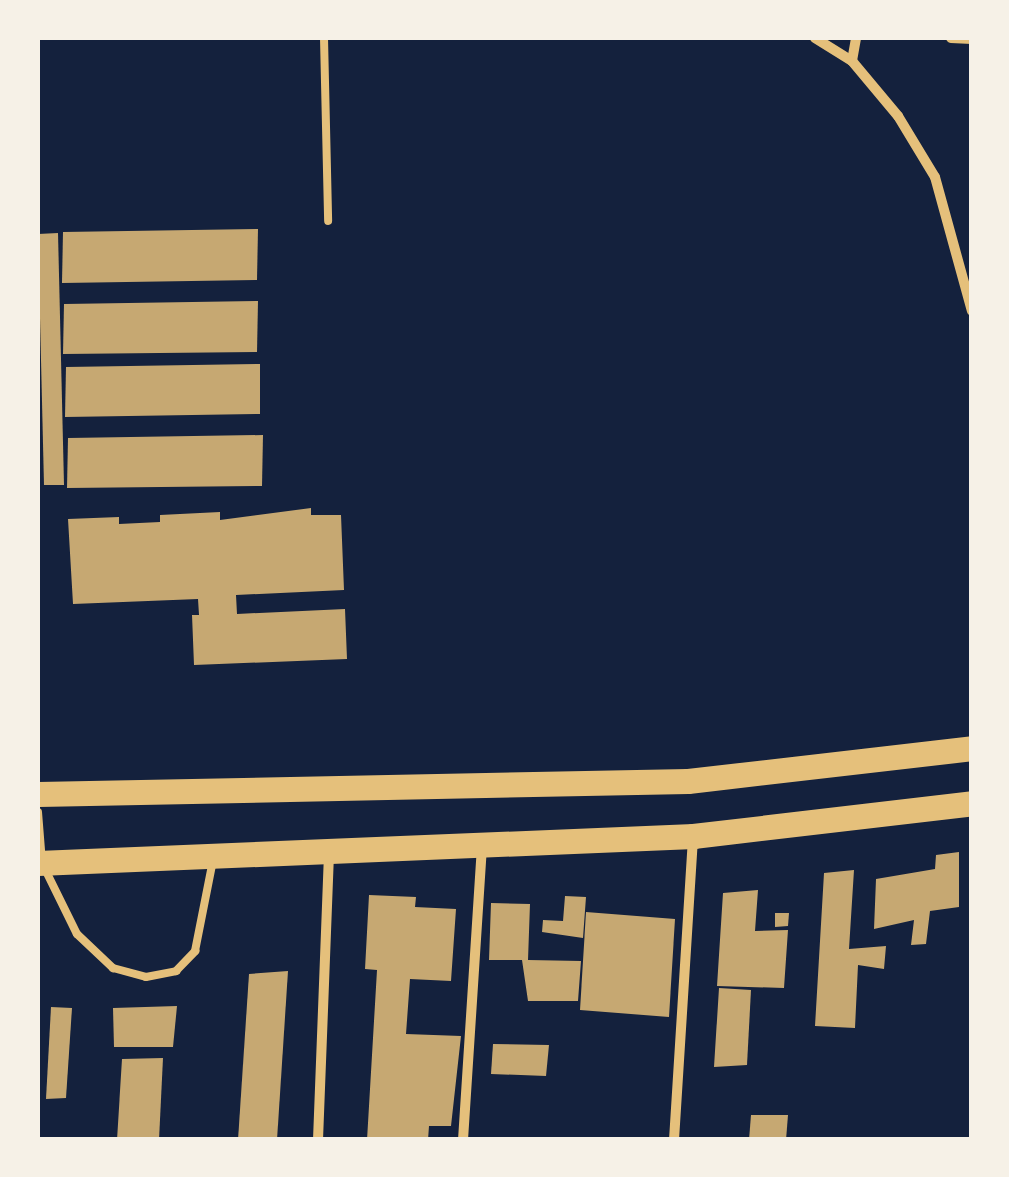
<!DOCTYPE html>
<html>
<head>
<meta charset="utf-8">
<style>
	body { margin:0 }
	#map { position:relative; width:1009px; height:1177px; overflow:hidden; background:#14213d; font-family:"Varela Round",sans-serif }
	div>[style] { position:absolute }
	.building>* { inset:0; background:#c6a872 }
	.service>* { height:8px; margin:-4px; padding:0 4px; transform-origin:4px; border-radius:4px; background:#e5c07b }
	.minor>* { height:10px; margin:-5px; padding:0 5px; transform-origin:5px; border-radius:5px; background:#e5c07b }
	.primary>* { height:25px; margin:-12.5px; padding:0 12.5px; transform-origin:12.5px; border-radius:12.5px; background:#e5c07b }
	span { translate:-50% -50%; white-space:nowrap; text-align:center; line-height:1.15; -webkit-text-stroke:10px #f6f1e7; paint-order:stroke }
	.frame { position:absolute; inset:0; border:40px solid #f6f1e7; pointer-events:none }
</style>
</head>
<body>
<div id="map">
	<div class="building">
		<i style="clip-path:polygon(258px 229px,257px 280px,62px 283px,63px 232px)"></i>
		<i style="clip-path:polygon(58px 233px,64px 485px,44px 485px,38px 234px)"></i>
		<i style="clip-path:polygon(258px 301px,257px 352px,63px 354px,64px 304px)"></i>
		<i style="clip-path:polygon(260px 364px,260px 414px,65px 417px,66px 367px)"></i>
		<i style="clip-path:polygon(263px 435px,262px 486px,67px 488px,68px 438px)"></i>
		<i style="clip-path:polygon(311px 508px,311px 515px,341px 515px,344px 590px,236px 595px,237px 614px,345px 609px,347px 659px,194px 665px,192px 615px,199px 615px,198px 599px,73px 604px,68px 519px,119px 517px,119px 524px,160px 522px,160px 515px,220px 512px,220px 520px)"></i>
		<i style="clip-path:polygon(959px 852px,959px 907px,930px 911px,926px 944px,911px 945px,914px 920px,874px 929px,876px 879px,935px 869px,936px 855px)"></i>
		<i style="clip-path:polygon(854px 870px,849px 949px,886px 946px,884px 969px,858px 965px,855px 1028px,815px 1026px,824px 873px)"></i>
		<i style="clip-path:polygon(758px 890px,755px 931px,788px 930px,784px 988px,717px 986px,723px 893px)"></i>
		<i style="clip-path:polygon(369px 895px,416px 897px,415px 907px,456px 909px,451px 981px,410px 979px,406px 1034px,461px 1036px,451px 1126px,429px 1126px,428px 1140px,367px 1140px,377px 970px,365px 969px)"></i>
		<i style="clip-path:polygon(565px 896px,586px 897px,583px 938px,542px 932px,543px 920px,563px 921px)"></i>
		<i style="clip-path:polygon(491px 903px,530px 904px,528px 960px,581px 961px,578px 1001px,528px 1001px,522px 960px,489px 960px)"></i>
		<i style="clip-path:polygon(586px 912px,675px 919px,669px 1017px,580px 1010px)"></i>
		<i style="clip-path:polygon(775px 913px,789px 913px,788px 926px,775px 927px)"></i>
		<i style="clip-path:polygon(288px 971px,277px 1140px,238px 1140px,249px 974px)"></i>
		<i style="clip-path:polygon(719px 988px,751px 990px,747px 1065px,714px 1067px)"></i>
		<i style="clip-path:polygon(177px 1006px,173px 1047px,114px 1047px,113px 1008px)"></i>
		<i style="clip-path:polygon(51px 1007px,72px 1008px,66px 1098px,46px 1099px)"></i>
		<i style="clip-path:polygon(493px 1044px,549px 1045px,546px 1076px,491px 1074px)"></i>
		<i style="clip-path:polygon(163px 1058px,159px 1140px,117px 1140px,122px 1059px)"></i>
		<i style="clip-path:polygon(751px 1115px,788px 1115px,786px 1140px,749px 1140px)"></i>
	</div>
	<div class="service">
		<i style="left:324px;top:38px;width:183px;rotate:88.7deg"></i>
		<i style="left:38px;top:812px;width:51px;rotate:85.5deg"></i>
		<i style="left:42px;top:863px;width:79px;rotate:63.8deg"></i>
		<i style="left:77px;top:934px;width:50px;rotate:43.4deg"></i>
		<i style="left:113px;top:968px;width:34px;rotate:15deg"></i>
		<i style="left:146px;top:977px;width:31px;rotate:-11deg"></i>
		<i style="left:176px;top:971px;width:28px;rotate:-46deg"></i>
		<i style="left:195px;top:951px;width:93px;rotate:-78.8deg"></i>
	</div>
	<div class="minor">
		<i style="left:815px;top:38px;width:44px;rotate:31.9deg"></i>
		<i style="left:852px;top:61px;width:72px;rotate:50.1deg"></i>
		<i style="left:898px;top:116px;width:71px;rotate:58.8deg"></i>
		<i style="left:935px;top:177px;width:139px;rotate:74.6deg"></i>
		<i style="left:951px;top:38px;width:21px;rotate:3deg"></i>
		<i style="left:852px;top:61px;width:23px;rotate:-80deg"></i>
		<i style="left:318px;top:1140px;width:287px;rotate:-87.8deg"></i>
		<i style="left:463px;top:1140px;width:295px;rotate:-86.3deg"></i>
		<i style="left:674px;top:1140px;width:304px;rotate:-86.4deg"></i>
	</div>
	<div class="primary">
		<i style="left:38px;top:794px;width:650px;rotate:-1.15deg"></i>
		<i style="left:688px;top:781px;width:286px;rotate:-6.6deg"></i>
		<i style="left:38px;top:863px;width:656px;rotate:-2.36deg"></i>
		<i style="left:693px;top:836px;width:281px;rotate:-6.7deg"></i>
	</div>
	<div class="frame"></div>
</div>
</body>
</html>
